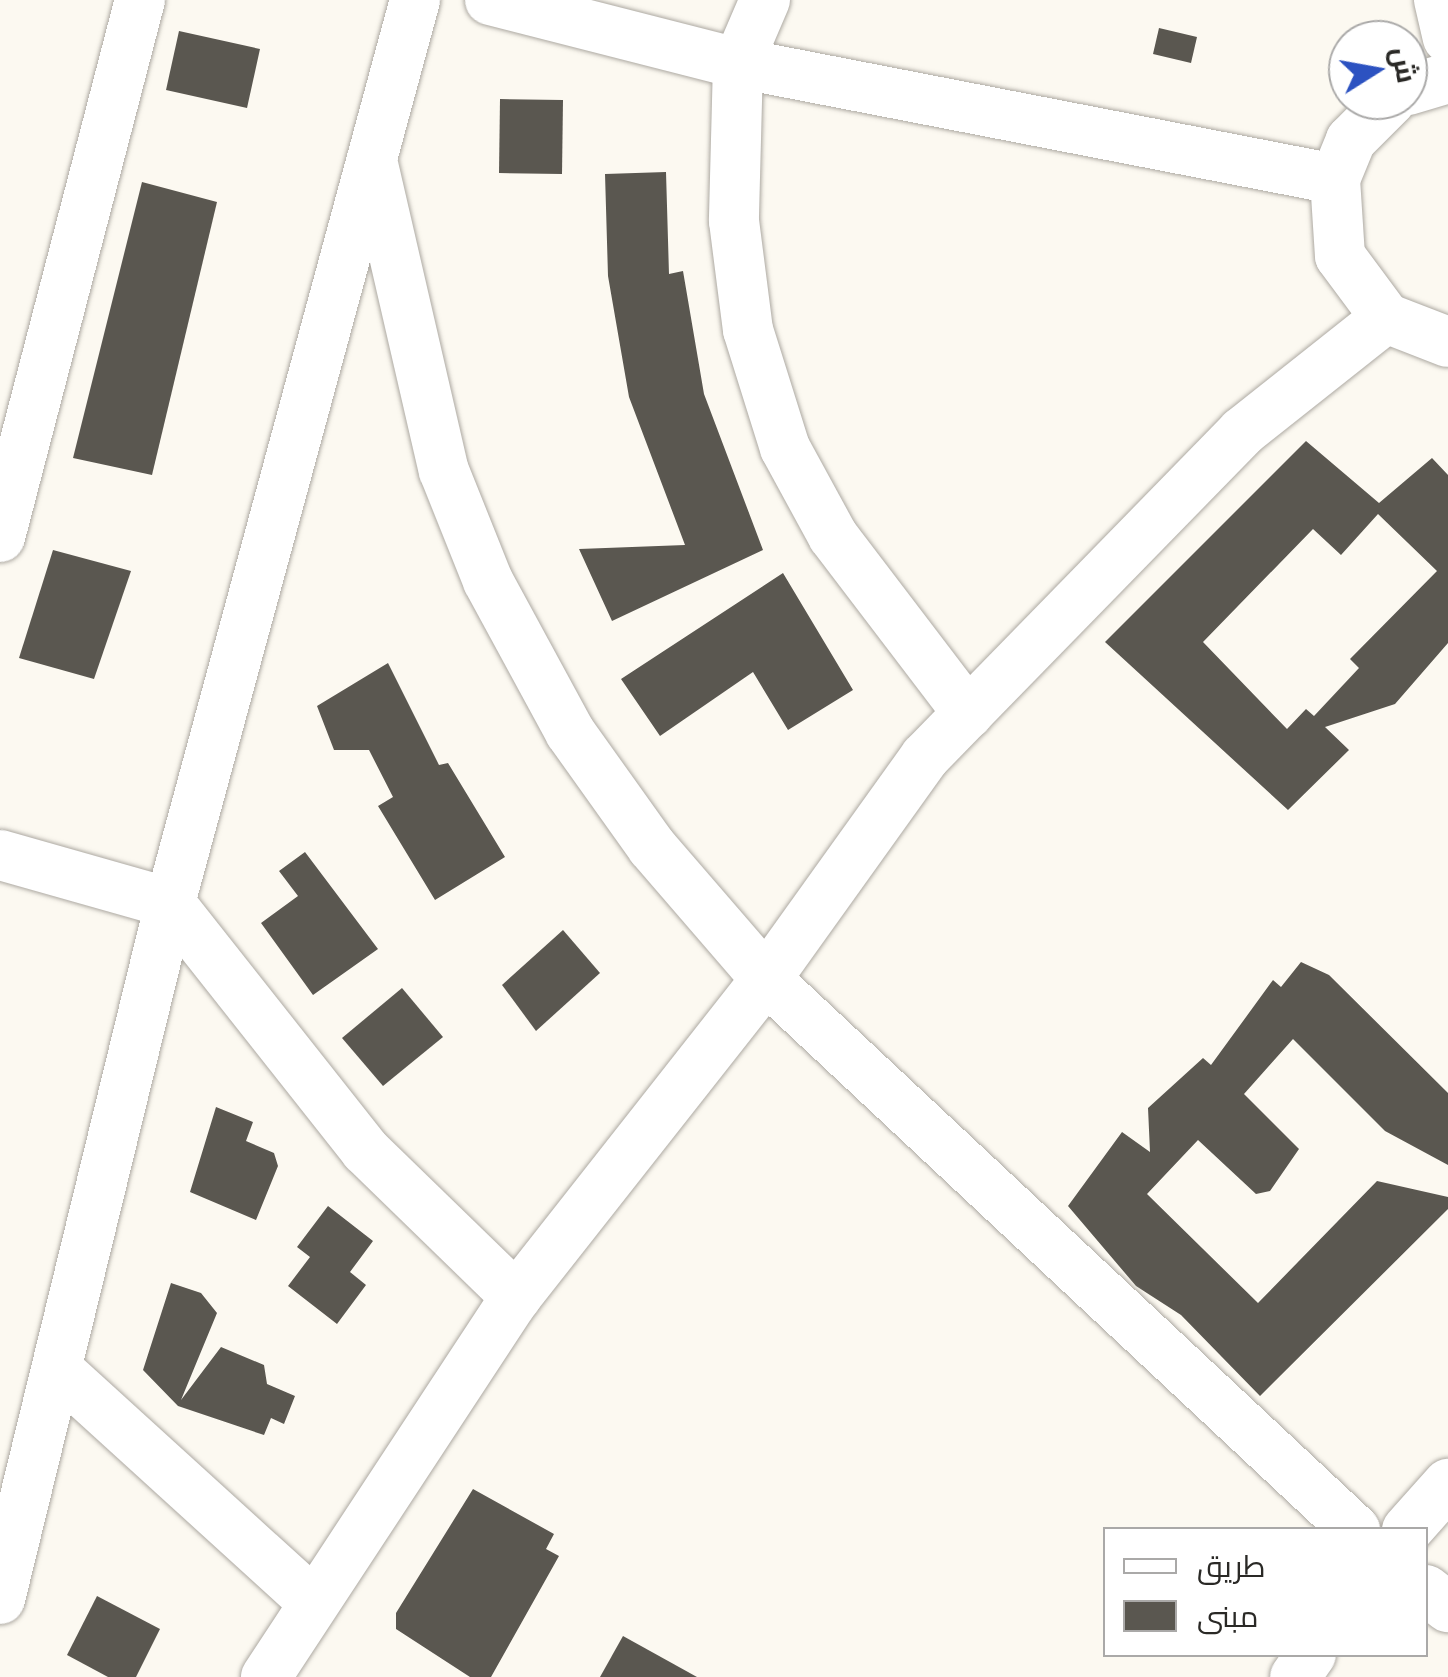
<!DOCTYPE html>
<html>
<head>
<meta charset="utf-8">
<style>
	body { margin:0 }
	#map { position:relative; width:1448px; height:1677px; overflow:hidden; background:#fcf9f1; font-family:Barlow,Cairo,sans-serif }
	div>[style] { position:absolute }
	.building>* { inset:0; background:#5a5750 }
	.roads { filter:drop-shadow(0 0 2px #ada9a2) drop-shadow(0 0 2px #ada9a2) }
	.minor>* { height:50px; margin:-25px; padding:0 25px; transform-origin:25px; border-radius:25px; background:#fff }
	span { translate:-50% -50%; white-space:nowrap; text-align:center; line-height:1.15; -webkit-text-stroke:10px #fff; paint-order:stroke }
	.legend { position:absolute; left:1103px; top:1527px; width:325px; height:130px; box-sizing:border-box; background:#fff; border:2px solid #aaa9a8; margin:0; padding:12px 18px; list-style:none; font-size:30px; color:#2a2926 }
	.legend li { display:flex; align-items:center; gap:20px; height:50px }
	.legend b { width:50px; border:2px solid #aaa9a8 }
	.north { position:absolute; left:1328px; top:20px; width:100px; height:100px; box-sizing:border-box; background:#fff; border:2px solid #aaa9a8; border-radius:50%; rotate:79deg; font-size:28px; font-weight:700; line-height:40px; text-align:center; color:#2a2926 }
	.north::after { content:''; display:block; margin:auto; width:35px; height:45px; background:#2c52c1; clip-path:polygon(50% 0,100% 100%,50% 72%,0 100%) }
</style>
</head>
<body>
<div id="map">
	<div class="building">
		<i style="clip-path:polygon(1159px 28px,1197px 37px,1191px 63px,1153px 54px)"></i>
		<i style="clip-path:polygon(179px 31px,260px 49px,247px 108px,166px 90px)"></i>
		<i style="clip-path:polygon(500px 99px,563px 100px,562px 174px,499px 173px)"></i>
		<i style="clip-path:polygon(666px 172px,669px 274px,683px 271px,704px 394px,763px 550px,612px 621px,579px 549px,685px 545px,629px 397px,608px 276px,605px 174px)"></i>
		<i style="clip-path:polygon(142px 182px,217px 202px,152px 475px,73px 458px)"></i>
		<i style="clip-path:polygon(evenodd,1306px 441px,1379px 503px,1432px 458px,1448px 475px,1448px 643px,1395px 704px,1325px 727px,1349px 750px,1288px 810px,1105px 642px,1306px 441px,1378px 514px,1437px 571px,1350px 659px,1359px 668px,1314px 716px,1306px 709px,1287px 729px,1203px 642px,1313px 529px,1341px 555px,1378px 514px)"></i>
		<i style="clip-path:polygon(53px 550px,131px 571px,94px 679px,19px 658px)"></i>
		<i style="clip-path:polygon(783px 573px,853px 690px,788px 730px,753px 672px,660px 736px,621px 679px)"></i>
		<i style="clip-path:polygon(388px 663px,439px 765px,448px 763px,505px 857px,435px 900px,378px 806px,393px 797px,369px 750px,334px 750px,317px 706px)"></i>
		<i style="clip-path:polygon(305px 852px,378px 949px,313px 995px,261px 923px,298px 896px,279px 871px)"></i>
		<i style="clip-path:polygon(563px 930px,600px 973px,536px 1031px,502px 985px)"></i>
		<i style="clip-path:polygon(1301px 962px,1329px 975px,1448px 1093px,1448px 1165px,1385px 1131px,1293px 1039px,1244px 1094px,1299px 1149px,1270px 1191px,1256px 1194px,1198px 1140px,1147px 1194px,1258px 1303px,1377px 1181px,1448px 1197px,1448px 1209px,1260px 1396px,1181px 1315px,1136px 1286px,1068px 1206px,1122px 1132px,1150px 1152px,1148px 1108px,1203px 1058px,1211px 1065px,1273px 980px,1281px 987px)"></i>
		<i style="clip-path:polygon(402px 988px,443px 1037px,383px 1086px,342px 1038px)"></i>
		<i style="clip-path:polygon(216px 1107px,253px 1122px,246px 1141px,274px 1153px,278px 1166px,256px 1220px,190px 1192px)"></i>
		<i style="clip-path:polygon(328px 1206px,373px 1241px,350px 1272px,366px 1285px,337px 1324px,288px 1286px,310px 1257px,297px 1247px)"></i>
		<i style="clip-path:polygon(171px 1283px,201px 1293px,217px 1313px,181px 1400px,221px 1347px,264px 1365px,267px 1384px,295px 1396px,284px 1424px,271px 1418px,264px 1435px,178px 1406px,143px 1370px)"></i>
		<i style="clip-path:polygon(473px 1489px,554px 1534px,546px 1549px,559px 1556px,491px 1677px,470px 1677px,396px 1629px,396px 1613px)"></i>
		<i style="clip-path:polygon(97px 1596px,160px 1629px,136px 1677px,108px 1677px,67px 1655px)"></i>
		<i style="clip-path:polygon(623px 1636px,697px 1677px,600px 1677px)"></i>
	</div>
	<div class="roads">
		<div class="minor">
			<i style="left:490px;top:0;width:256px;rotate:14.3deg"></i>
			<i style="left:738px;top:63px;width:608px;rotate:11deg"></i>
			<i style="left:765px;top:0;width:69px;rotate:113.2deg"></i>
			<i style="left:738px;top:63px;width:158px;rotate:91.5deg"></i>
			<i style="left:734px;top:221px;width:110px;rotate:82.7deg"></i>
			<i style="left:748px;top:330px;width:124px;rotate:72.6deg"></i>
			<i style="left:785px;top:448px;width:100px;rotate:61.4deg"></i>
			<i style="left:833px;top:536px;width:223px;rotate:52.7deg"></i>
			<i style="left:1439px;top:0;width:39px;rotate:77deg"></i>
			<i style="left:1408px;top:90px;width:42px;rotate:-16.7deg"></i>
			<i style="left:1391px;top:100px;width:57px;rotate:135deg"></i>
			<i style="left:1351px;top:140px;width:42px;rotate:112.3deg"></i>
			<i style="left:1335px;top:179px;width:77px;rotate:86.3deg"></i>
			<i style="left:1340px;top:256px;width:77px;rotate:53.4deg"></i>
			<i style="left:1386px;top:318px;width:66px;rotate:21.2deg"></i>
			<i style="left:372px;top:160px;width:319px;rotate:77deg"></i>
			<i style="left:444px;top:471px;width:118px;rotate:68.2deg"></i>
			<i style="left:488px;top:581px;width:172px;rotate:61.5deg"></i>
			<i style="left:570px;top:732px;width:141px;rotate:54.5deg"></i>
			<i style="left:652px;top:847px;width:174px;rotate:49.2deg"></i>
			<i style="left:766px;top:979px;width:807px;rotate:43.09deg"></i>
			<i style="left:0;top:537px;width:555px;rotate:-75.39deg"></i>
			<i style="left:0;top:855px;width:177px;rotate:15.8deg"></i>
			<i style="left:170px;top:903px;width:315px;rotate:51.7deg"></i>
			<i style="left:365px;top:1150px;width:211px;rotate:44.2deg"></i>
			<i style="left:57px;top:1369px;width:346px;rotate:42.3deg"></i>
			<i style="left:1407px;top:1530px;width:62px;rotate:-48.3deg"></i>
			<i style="left:1426px;top:1590px;width:28px;rotate:38deg"></i>
			<i style="left:0;top:1599px;width:716px;rotate:-76.27deg"></i>
			<i style="left:170px;top:903px;width:936px;rotate:-74.82deg"></i>
			<i style="left:266px;top:1677px;width:455px;rotate:-56.7deg"></i>
			<i style="left:516px;top:1297px;width:405px;rotate:-51.8deg"></i>
			<i style="left:766px;top:979px;width:273px;rotate:-54.4deg"></i>
			<i style="left:925px;top:757px;width:454px;rotate:-45.7deg"></i>
			<i style="left:1242px;top:432px;width:184px;rotate:-38.4deg"></i>
			<i style="left:1295px;top:1677px;width:28px;rotate:-55deg"></i>
		</div>
	</div>
	<ul class="legend">
	<li><b style="height:12px;background:#fff"></b>طريق</li>
	<li><b style="height:28px;background:#5a5750"></b>مبنى</li>
	</ul>
	<div class="north">ش</div>
</div>
</body>
</html>
